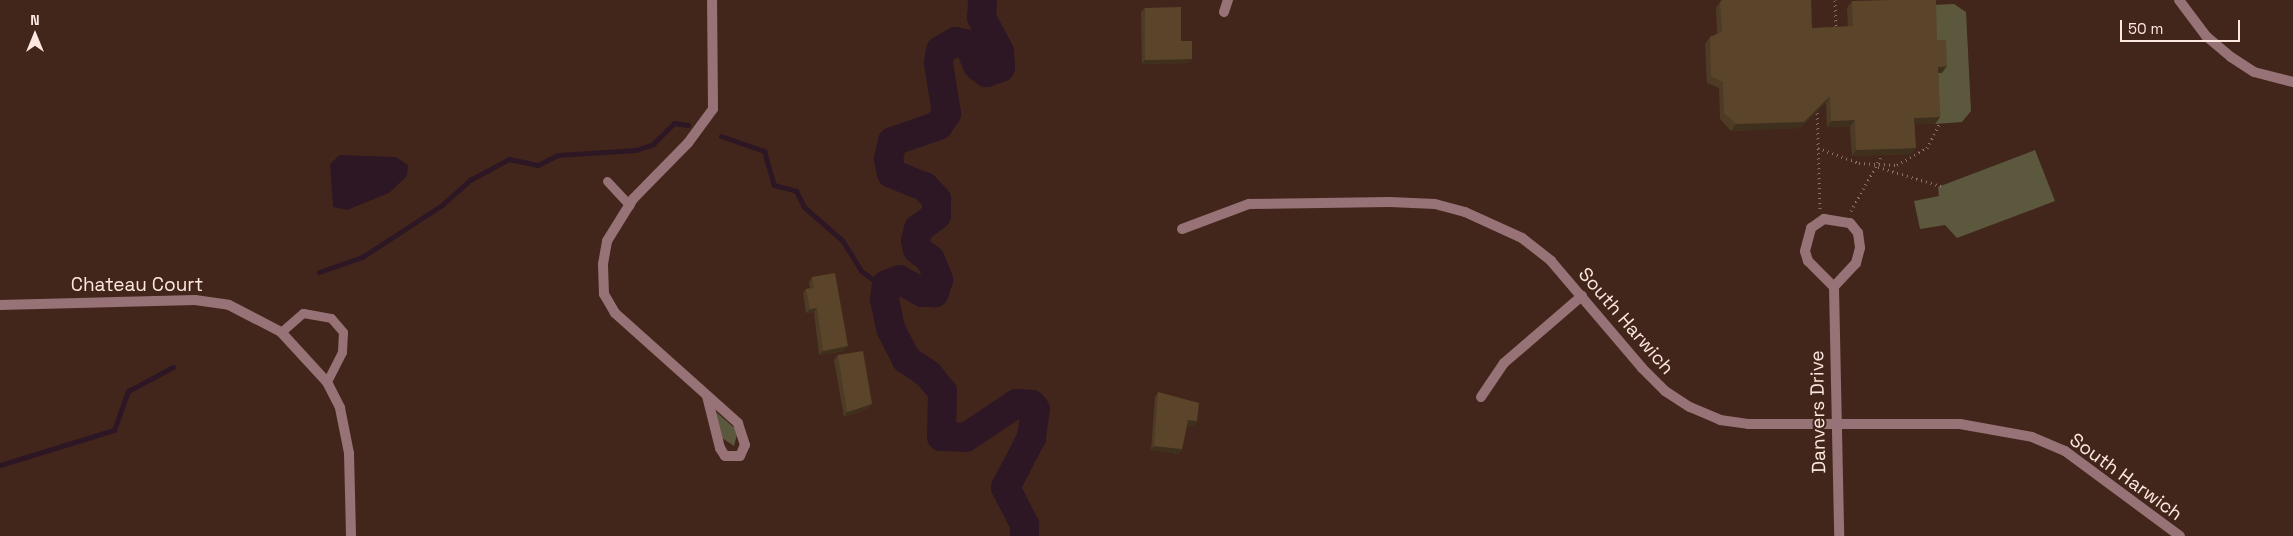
<!DOCTYPE html>
<html>
<head>
<meta charset="utf-8">
<style>
	body { margin:0 }
	#map { position:relative; width:2293px; height:536px; overflow:hidden; background:#43261b; font-family:"Space Grotesk",sans-serif }
	div>[style] { position:absolute }
	.green>* { inset:0; background:#5b583d }
	.water>* { inset:0; background:#2e1725 }
	.stream>* { height:5px; margin:-2.5px; padding:0 2.5px; transform-origin:2.5px; border-radius:2.5px; background:#2e1725 }
	.river>* { height:29px; margin:-14.5px; padding:0 14.5px; transform-origin:14.5px; border-radius:14.5px; background:#2e1725 }
	.path>* { height:3px; margin-top:-1.5px; transform-origin:0; background:repeating-linear-gradient(90deg,#8b7268 0 1px,transparent 0 5px) }
	.service>* { height:9px; margin:-4.5px; padding:0 4.5px; transform-origin:4.5px; border-radius:4.5px; background:#977276 }
	.minor>* { height:10px; margin:-5px; padding:0 5px; transform-origin:5px; border-radius:5px; background:#977276 }
	.wall>* { inset:0; background:#4d3b25 }
	.shaded-wall>* { inset:0; background:#3f301e }
	.building>* { inset:0; background:#5a452b }
	span { translate:-50% -50%; white-space:nowrap; text-align:center; line-height:1.15; -webkit-text-stroke:4.5px #43261b; paint-order:stroke }
	.street-label { font-size:19px; color:#fce8e0 }
	.north { position:absolute; left:10px; top:10px; width:50px; height:50px; -webkit-text-stroke:4px #43261b; paint-order:stroke; rotate:0deg; font-size:14px; font-weight:700; line-height:20px; text-align:center; color:#fce8e0 }
	.north::after { content:''; display:block; margin:auto; width:18px; height:22px; background:#fce8e0; clip-path:polygon(50% 0,100% 100%,50% 72%,0 100%) }
	.scale { position:absolute; left:2120px; top:20px; width:120px; height:22px; box-sizing:border-box; border:2px solid #fce8e0; border-top:0; padding-left:6px; font-size:15px; line-height:18px; white-space:nowrap; color:#fce8e0; -webkit-text-stroke:4px #43261b; paint-order:stroke }
</style>
</head>
<body>
<div id="map">
	<div class="green">
		<i style="clip-path:polygon(1954px 4px,1966px 12px,1971px 111px,1962px 122px,1935px 124px,1931px 5px)"></i>
		<i style="clip-path:polygon(2035px 150px,2055px 201px,1957px 238px,1945px 225px,1920px 229px,1914px 201px,1939px 196px,1938px 187px)"></i>
		<i style="clip-path:polygon(716px 412px,738px 431px,734px 446px,722px 438px)"></i>
	</div>
	<div class="water">
		<i style="clip-path:polygon(340px 155px,396px 157px,408px 165px,407px 176px,389px 193px,347px 210px,333px 207px,330px 164px)"></i>
	</div>
	<div class="stream">
		<i style="left:721px;top:136px;width:46px;rotate:19.2deg"></i>
		<i style="left:764px;top:151px;width:35px;rotate:74deg"></i>
		<i style="left:774px;top:185px;width:23px;rotate:15deg"></i>
		<i style="left:796px;top:191px;width:18px;rotate:63deg"></i>
		<i style="left:804px;top:207px;width:50px;rotate:41deg"></i>
		<i style="left:842px;top:240px;width:36px;rotate:58deg"></i>
		<i style="left:861px;top:271px;width:29px;rotate:35deg"></i>
		<i style="left:319px;top:272px;width:46px;rotate:-19.2deg"></i>
		<i style="left:362px;top:257px;width:95px;rotate:-33deg"></i>
		<i style="left:442px;top:205px;width:38px;rotate:-42deg"></i>
		<i style="left:470px;top:180px;width:44px;rotate:-28.3deg"></i>
		<i style="left:509px;top:159px;width:30px;rotate:12deg"></i>
		<i style="left:538px;top:165px;width:22px;rotate:-27deg"></i>
		<i style="left:558px;top:155px;width:78px;rotate:-3.7deg"></i>
		<i style="left:636px;top:150px;width:18px;rotate:-19deg"></i>
		<i style="left:653px;top:144px;width:30px;rotate:-45deg"></i>
		<i style="left:674px;top:123px;width:14px;rotate:8deg"></i>
		<i style="left:0;top:465px;width:119px;rotate:-17.1deg"></i>
		<i style="left:114px;top:430px;width:41px;rotate:-70.3deg"></i>
		<i style="left:128px;top:391px;width:51px;rotate:-28.1deg"></i>
	</div>
	<div class="river">
		<i style="left:982px;top:0;width:17px;rotate:93deg"></i>
		<i style="left:981px;top:17px;width:38px;rotate:62deg"></i>
		<i style="left:999px;top:51px;width:16px;rotate:86deg"></i>
		<i style="left:1000px;top:67px;width:15px;rotate:160deg"></i>
		<i style="left:986px;top:72px;width:11px;rotate:-142deg"></i>
		<i style="left:977px;top:65px;width:23px;rotate:-113deg"></i>
		<i style="left:968px;top:44px;width:13px;rotate:-167deg"></i>
		<i style="left:955px;top:41px;width:17px;rotate:149deg"></i>
		<i style="left:940px;top:50px;width:13px;rotate:99deg"></i>
		<i style="left:938px;top:63px;width:51px;rotate:80.9deg"></i>
		<i style="left:946px;top:113px;width:14px;rotate:124deg"></i>
		<i style="left:938px;top:125px;width:49px;rotate:160.8deg"></i>
		<i style="left:892px;top:141px;width:18px;rotate:103deg"></i>
		<i style="left:888px;top:159px;width:14px;rotate:78deg"></i>
		<i style="left:891px;top:173px;width:35px;rotate:22deg"></i>
		<i style="left:924px;top:186px;width:18px;rotate:47deg"></i>
		<i style="left:936px;top:199px;width:16px;rotate:90deg"></i>
		<i style="left:936px;top:215px;width:22px;rotate:144deg"></i>
		<i style="left:918px;top:228px;width:12px;rotate:104deg"></i>
		<i style="left:915px;top:240px;width:9px;rotate:77deg"></i>
		<i style="left:917px;top:249px;width:16px;rotate:38deg"></i>
		<i style="left:930px;top:259px;width:22px;rotate:68deg"></i>
		<i style="left:938px;top:279px;width:14px;rotate:107deg"></i>
		<i style="left:934px;top:292px;width:12px;rotate:180deg"></i>
		<i style="left:922px;top:292px;width:26px;rotate:-151deg"></i>
		<i style="left:899px;top:279px;width:14px;rotate:159deg"></i>
		<i style="left:886px;top:284px;width:15px;rotate:98deg"></i>
		<i style="left:884px;top:299px;width:30px;rotate:78deg"></i>
		<i style="left:890px;top:328px;width:35px;rotate:63deg"></i>
		<i style="left:906px;top:359px;width:27px;rotate:34deg"></i>
		<i style="left:928px;top:374px;width:22px;rotate:51deg"></i>
		<i style="left:942px;top:391px;width:45px;rotate:91.3deg"></i>
		<i style="left:941px;top:436px;width:24px;rotate:2deg"></i>
		<i style="left:965px;top:437px;width:61px;rotate:-33.7deg"></i>
		<i style="left:1016px;top:403px;width:15px;rotate:4deg"></i>
		<i style="left:1031px;top:404px;width:6px;rotate:51deg"></i>
		<i style="left:1035px;top:409px;width:28px;rotate:98deg"></i>
		<i style="left:1031px;top:437px;width:56px;rotate:117.5deg"></i>
		<i style="left:1005px;top:487px;width:42px;rotate:62.8deg"></i>
		<i style="left:1024px;top:524px;width:12px;rotate:90deg"></i>
	</div>
	<div class="path">
		<i style="left:1835px;top:0;width:29px;rotate:88deg"></i>
		<i style="left:1817px;top:108px;width:102px;rotate:88.3deg"></i>
		<i style="left:1818px;top:148px;width:44px;rotate:20.1deg"></i>
		<i style="left:1859px;top:163px;width:38px;rotate:3deg"></i>
		<i style="left:1897px;top:165px;width:34px;rotate:-30deg"></i>
		<i style="left:1927px;top:148px;width:28px;rotate:-63deg"></i>
		<i style="left:1878px;top:167px;width:66px;rotate:16.8deg"></i>
		<i style="left:1851px;top:211px;width:64px;rotate:-61deg"></i>
	</div>
	<div class="service">
		<i style="left:607px;top:181px;width:33px;rotate:47deg"></i>
		<i style="left:281px;top:332px;width:29px;rotate:-41deg"></i>
		<i style="left:303px;top:313px;width:28px;rotate:10deg"></i>
		<i style="left:331px;top:318px;width:18px;rotate:49deg"></i>
		<i style="left:343px;top:332px;width:20px;rotate:93deg"></i>
		<i style="left:342px;top:352px;width:34px;rotate:117deg"></i>
	</div>
	<div class="minor">
		<i style="left:2179px;top:0;width:45px;rotate:53.1deg"></i>
		<i style="left:2206px;top:36px;width:33px;rotate:40deg"></i>
		<i style="left:2231px;top:57px;width:27px;rotate:33deg"></i>
		<i style="left:2254px;top:72px;width:40px;rotate:14.4deg"></i>
		<i style="left:1224px;top:12px;width:13px;rotate:-72deg"></i>
		<i style="left:1182px;top:229px;width:72px;rotate:-20.5deg"></i>
		<i style="left:1249px;top:204px;width:141px;rotate:-0.8deg"></i>
		<i style="left:1390px;top:202px;width:45px;rotate:2.5deg"></i>
		<i style="left:1435px;top:204px;width:31px;rotate:15deg"></i>
		<i style="left:1465px;top:212px;width:63px;rotate:24.5deg"></i>
		<i style="left:1522px;top:238px;width:37px;rotate:38deg"></i>
		<i style="left:1551px;top:261px;width:140px;rotate:49.6deg"></i>
		<i style="left:1642px;top:368px;width:33px;rotate:45deg"></i>
		<i style="left:1665px;top:391px;width:30px;rotate:33deg"></i>
		<i style="left:1690px;top:407px;width:33px;rotate:23deg"></i>
		<i style="left:1720px;top:420px;width:28px;rotate:8deg"></i>
		<i style="left:1748px;top:424px;width:212px"></i>
		<i style="left:1960px;top:424px;width:73px;rotate:10.2deg"></i>
		<i style="left:2032px;top:437px;width:36px;rotate:23deg"></i>
		<i style="left:2065px;top:451px;width:143px;rotate:36.5deg"></i>
		<i style="left:1834px;top:287px;width:37px;rotate:-135deg"></i>
		<i style="left:1808px;top:261px;width:10px;rotate:-107deg"></i>
		<i style="left:1805px;top:251px;width:24px;rotate:-75deg"></i>
		<i style="left:1811px;top:228px;width:16px;rotate:-35deg"></i>
		<i style="left:1824px;top:219px;width:26px;rotate:9deg"></i>
		<i style="left:1850px;top:223px;width:13px;rotate:51deg"></i>
		<i style="left:1858px;top:233px;width:15px;rotate:82deg"></i>
		<i style="left:1860px;top:248px;width:16px;rotate:105deg"></i>
		<i style="left:1856px;top:263px;width:33px;rotate:133deg"></i>
		<i style="left:1834px;top:287px;width:249px;rotate:88.8deg"></i>
		<i style="left:0;top:305px;width:195px;rotate:-1.5deg"></i>
		<i style="left:195px;top:300px;width:34px;rotate:8deg"></i>
		<i style="left:229px;top:305px;width:59px;rotate:27.4deg"></i>
		<i style="left:281px;top:332px;width:68px;rotate:47.4deg"></i>
		<i style="left:327px;top:382px;width:29px;rotate:63deg"></i>
		<i style="left:340px;top:408px;width:46px;rotate:78.7deg"></i>
		<i style="left:349px;top:453px;width:83px;rotate:88.6deg"></i>
		<i style="left:707px;top:396px;width:54px;rotate:76deg"></i>
		<i style="left:720px;top:448px;width:9px;rotate:58deg"></i>
		<i style="left:725px;top:456px;width:15px"></i>
		<i style="left:740px;top:456px;width:12px;rotate:-66deg"></i>
		<i style="left:745px;top:445px;width:23px;rotate:-108deg"></i>
		<i style="left:738px;top:423px;width:165px;rotate:-138.2deg"></i>
		<i style="left:615px;top:313px;width:22px;rotate:-120deg"></i>
		<i style="left:604px;top:294px;width:30px;rotate:-92deg"></i>
		<i style="left:603px;top:264px;width:23px;rotate:-80deg"></i>
		<i style="left:607px;top:241px;width:49px;rotate:-58.2deg"></i>
		<i style="left:633px;top:199px;width:78px;rotate:-45.5deg"></i>
		<i style="left:688px;top:143px;width:42px;rotate:-53.7deg"></i>
		<i style="left:713px;top:109px;width:109px;rotate:-90.5deg"></i>
		<i style="left:1481px;top:397px;width:41px;rotate:-55.9deg"></i>
		<i style="left:1504px;top:363px;width:103px;rotate:-40.7deg"></i>
	</div>
	<div class="wall">
		<i style="clip-path:polygon(1852px 1px,1937px 40px,1942px 73px,1938px 73px,1940px 117px,1935px 124px,1915px 124px,1911px 154px,1852px 156px,1850px 127px,1827px 127px,1826px 103px,1800px 128px,1731px 131px,1720px 119px,1719px 88px,1707px 83px,1705px 44px,1710px 37px,1717px 34px,1716px 8px,1720px 2px,1812px 28px,1848px 27px,1847px 8px)"></i>
		<i style="clip-path:polygon(1145px 8px,1181px 41px,1189px 63px,1142px 64px,1141px 12px)"></i>
		<i style="clip-path:polygon(812px 277px,844px 351px,819px 355px,814px 312px,806px 313px,803px 293px,806px 289px,810px 288px,809px 282px)"></i>
		<i style="clip-path:polygon(838px 355px,869px 408px,844px 417px,834px 360px)"></i>
		<i style="clip-path:polygon(1158px 392px,1197px 421px,1194px 426px,1187px 425px,1182px 449px,1179px 454px,1151px 450px,1155px 397px)"></i>
	</div>
	<div class="shaded-wall">
		<i style="clip-path:polygon(1192px 59px,1189px 63px,1142px 64px,1145px 60px)"></i>
		<i style="clip-path:polygon(1947px 66px,1942px 73px,1934px 73px,1938px 67px)"></i>
		<i style="clip-path:polygon(1830px 96px,1826px 103px,1800px 128px,1731px 131px,1736px 124px)"></i>
		<i style="clip-path:polygon(1940px 117px,1935px 124px,1910px 124px,1914px 118px)"></i>
		<i style="clip-path:polygon(1855px 120px,1850px 127px,1827px 127px,1831px 121px)"></i>
		<i style="clip-path:polygon(1916px 148px,1911px 154px,1852px 156px,1856px 150px)"></i>
		<i style="clip-path:polygon(817px 308px,814px 312px,806px 313px,810px 309px)"></i>
		<i style="clip-path:polygon(848px 346px,844px 351px,819px 355px,823px 351px)"></i>
		<i style="clip-path:polygon(872px 404px,869px 408px,844px 417px,847px 412px)"></i>
		<i style="clip-path:polygon(1188px 420px,1197px 421px,1194px 426px,1185px 425px)"></i>
		<i style="clip-path:polygon(1154px 446px,1182px 449px,1179px 454px,1151px 450px)"></i>
	</div>
	<div class="building">
		<i style="clip-path:polygon(1722px 0,1811px 0,1812px 28px,1853px 26px,1852px 1px,1891px 0,1936px 0,1937px 40px,1946px 40px,1947px 66px,1938px 67px,1940px 117px,1914px 118px,1916px 148px,1856px 150px,1855px 120px,1831px 121px,1830px 96px,1804px 122px,1736px 124px,1724px 113px,1723px 82px,1711px 76px,1710px 37px,1722px 32px,1720px 2px)"></i>
		<i style="clip-path:polygon(1181px 7px,1181px 41px,1192px 41px,1192px 59px,1145px 60px,1145px 8px)"></i>
		<i style="clip-path:polygon(835px 273px,848px 346px,823px 351px,817px 308px,810px 309px,806px 289px,814px 288px,812px 277px)"></i>
		<i style="clip-path:polygon(863px 351px,872px 404px,847px 412px,838px 355px)"></i>
		<i style="clip-path:polygon(1158px 392px,1199px 403px,1197px 421px,1188px 420px,1182px 449px,1154px 446px)"></i>
	</div>
	<div class="street-label">
		<span style="left:137px;top:285px">Chateau Court</span>
		<span style="left:1626px;top:321px;rotate:49deg">South Harwich</span>
		<span style="left:1818px;top:412px;rotate:-91deg">Danvers Drive</span>
		<span style="left:2126px;top:477px;rotate:36deg">South Harwich</span>
	</div>
	<div class="north">N</div>
	<div class="scale">50 m</div>
</div>
</body>
</html>
